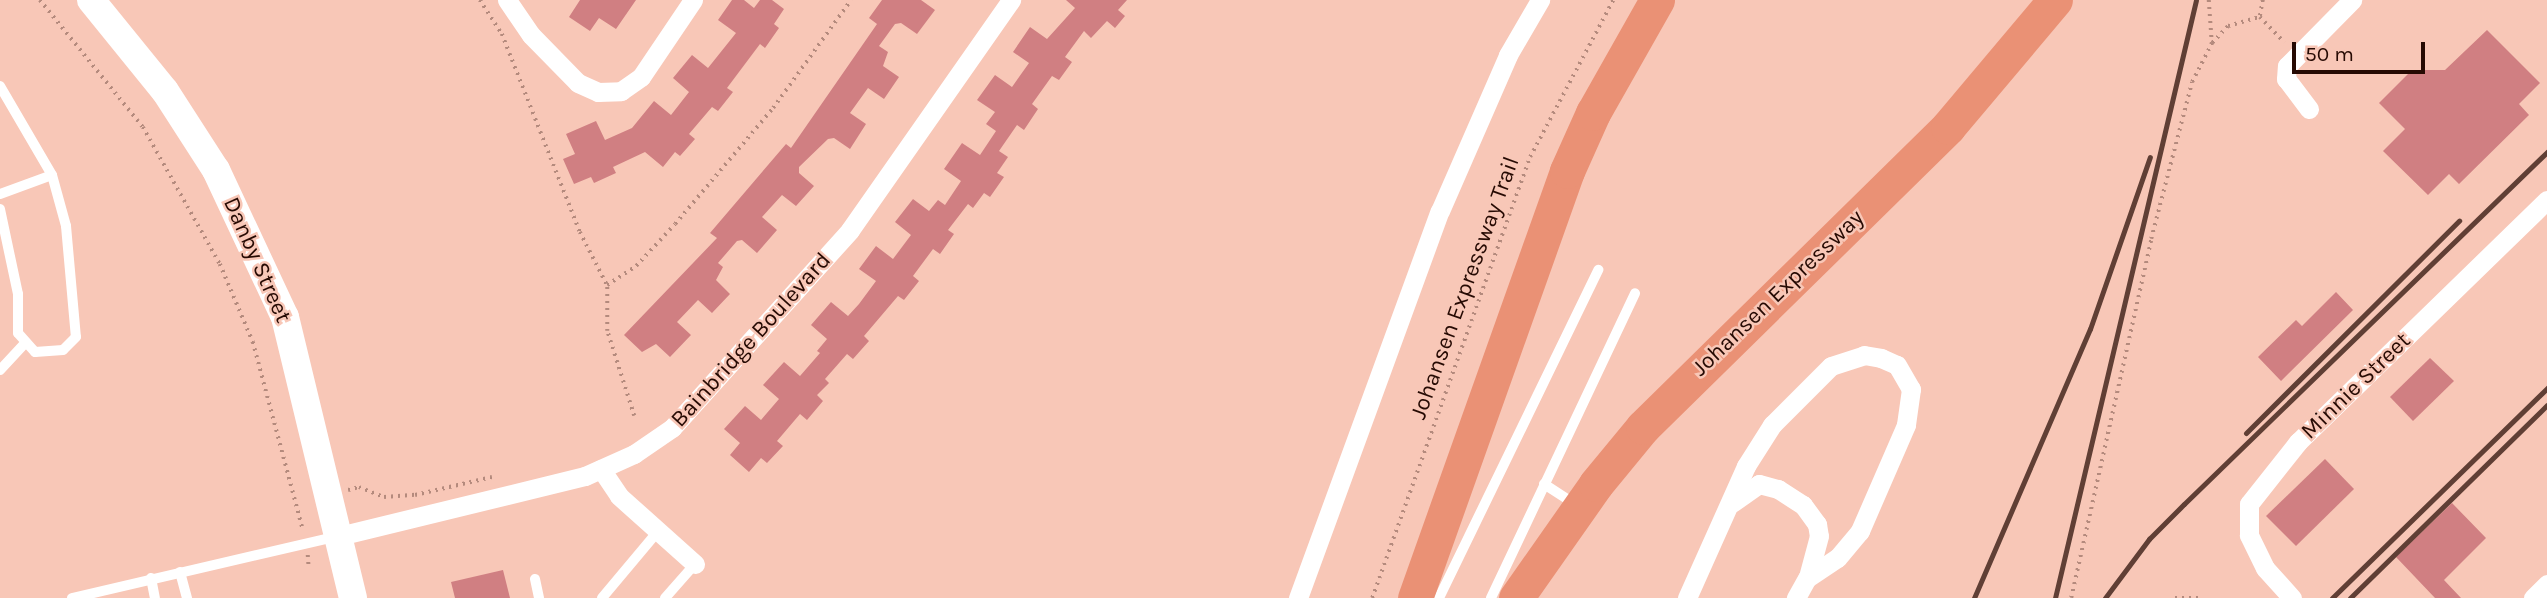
<!DOCTYPE html>
<html>
<head>
<meta charset="utf-8">
<style>
	body { margin:0 }
	#map { position:relative; width:2547px; height:598px; overflow:hidden; background:#f8c7b7; font-family:Karla,sans-serif }
	div>[style] { position:absolute }
	.building>* { inset:0; background:#d07f82 }
	.path>* { height:3.5px; margin-top:-1.75px; transform-origin:0; background:repeating-linear-gradient(90deg,#b48a7d 0 2px,transparent 0 7px) }
	.lane>* { height:10px; margin:-5px; padding:0 5px; transform-origin:5px; border-radius:5px; background:#fff }
	.street>* { height:19px; margin:-9.5px; padding:0 9.5px; transform-origin:9.5px; border-radius:9.5px; background:#fff }
	.secondary>* { height:28px; margin:-14px; padding:0 14px; transform-origin:14px; border-radius:14px; background:#fff }
	.highway>* { height:35px; margin:-17.5px; padding:0 17.5px; transform-origin:17.5px; border-radius:17.5px; background:#ea9175 }
	.rail>* { height:5px; margin:-2.5px; padding:0 2.5px; transform-origin:2.5px; border-radius:2.5px; background:#603f35 }
	span { translate:-50% -50%; white-space:nowrap; text-align:center; line-height:1.15; -webkit-text-stroke:5px #f8c7b7; paint-order:stroke }
	.street-label { font-size:23px; color:#260a03 }
	.scale { position:absolute; left:2292px; top:42px; width:133px; height:32px; box-sizing:border-box; border:4px solid #260a03; border-top:0; padding-left:9px; font-size:21px; line-height:24px; white-space:nowrap; color:#260a03; -webkit-text-stroke:5px #f8c7b7; paint-order:stroke }
</style>
</head>
<body>
<div id="map">
	<div class="building">
		<i style="clip-path:polygon(580px 0,636px 0,616px 29px,599px 18px,590px 31px,569px 17px)"></i>
		<i style="clip-path:polygon(732px 0,744px 0,754px 8px,760px 0,772px 0,784px 9px,774px 24px,779px 28px,765px 48px,760px 44px,727px 88px,733px 92px,718px 111px,712px 107px,689px 134px,695px 139px,680px 156px,675px 152px,663px 167px,645px 152px,613px 167px,616px 173px,594px 183px,591px 177px,574px 184px,563px 159px,575px 154px,566px 134px,596px 121px,605px 140px,632px 128px,654px 101px,671px 115px,689px 92px,673px 78px,692px 55px,708px 68px,736px 33px,718px 20px)"></i>
		<i style="clip-path:polygon(882px 0,921px 0,935px 10px,917px 34px,901px 23px,895px 24px,879px 46px,888px 52px,883px 66px,899px 77px,884px 99px,868px 88px,850px 113px,866px 124px,850px 149px,834px 138px,828px 139px,799px 167px,799px 173px,814px 186px,796px 206px,782px 195px,762px 217px,777px 230px,757px 253px,742px 240px,737px 241px,718px 263px,723px 267px,716px 280px,730px 294px,712px 313px,698px 300px,677px 322px,691px 335px,670px 357px,656px 344px,642px 352px,624px 335px,717px 238px,710px 233px,786px 144px,791px 148px,877px 24px,869px 18px)"></i>
		<i style="clip-path:polygon(1066px 0,1127px 0,1118px 10px,1125px 16px,1115px 28px,1107px 21px,1091px 38px,1084px 31px,1065px 57px,1072px 62px,1059px 80px,1052px 76px,1032px 104px,1038px 109px,1024px 130px,1017px 125px,999px 151px,1008px 157px,997px 173px,1004px 177px,990px 197px,984px 193px,973px 208px,968px 204px,948px 230px,954px 234px,940px 254px,933px 249px,913px 276px,919px 281px,904px 300px,898px 296px,864px 336px,869px 341px,853px 359px,847px 354px,825px 379px,829px 383px,817px 395px,823px 401px,807px 420px,800px 414px,777px 441px,783px 446px,767px 463px,761px 458px,749px 472px,730px 455px,740px 443px,724px 429px,745px 406px,761px 420px,779px 399px,763px 385px,784px 362px,800px 376px,820px 353px,817px 351px,827px 339px,811px 325px,831px 302px,848px 316px,859px 304px,876px 281px,859px 269px,876px 246px,893px 259px,911px 235px,895px 222px,913px 199px,929px 211px,938px 200px,945px 205px,961px 181px,944px 169px,962px 143px,980px 155px,996px 131px,986px 124px,995px 112px,977px 100px,995px 75px,1012px 87px,1029px 63px,1013px 52px,1030px 27px,1047px 39px,1075px 8px)"></i>
		<i style="clip-path:polygon(2487px 30px,2540px 83px,2519px 104px,2529px 115px,2459px 184px,2449px 174px,2428px 195px,2383px 151px,2405px 129px,2379px 103px,2412px 70px,2445px 70px)"></i>
		<i style="clip-path:polygon(2336px 292px,2353px 310px,2281px 381px,2258px 357px,2296px 320px,2302px 326px)"></i>
		<i style="clip-path:polygon(2430px 358px,2454px 381px,2413px 421px,2390px 397px)"></i>
		<i style="clip-path:polygon(2325px 459px,2354px 489px,2296px 546px,2266px 516px)"></i>
		<i style="clip-path:polygon(2452px 503px,2486px 538px,2444px 580px,2461px 598px,2435px 598px,2396px 557px)"></i>
		<i style="clip-path:polygon(503px 570px,510px 598px,455px 598px,451px 582px)"></i>
	</div>
	<div class="path">
		<i style="left:40px;top:0;width:164px;rotate:51deg"></i>
		<i style="left:143px;top:127px;width:157px;rotate:60.7deg"></i>
		<i style="left:220px;top:264px;width:85px;rotate:67.1deg"></i>
		<i style="left:253px;top:342px;width:195px;rotate:75.1deg"></i>
		<i style="left:480px;top:0;width:40px;rotate:57.1deg"></i>
		<i style="left:502px;top:34px;width:213px;rotate:68.5deg"></i>
		<i style="left:580px;top:232px;width:59px;rotate:63deg"></i>
		<i style="left:2209px;top:0;width:43px;rotate:86deg"></i>
		<i style="left:2263px;top:0;width:17px;rotate:100deg"></i>
		<i style="left:2260px;top:17px;width:35px;rotate:46deg"></i>
		<i style="left:634px;top:416px;width:89px;rotate:-107.6deg"></i>
		<i style="left:607px;top:331px;width:46px;rotate:-90deg"></i>
		<i style="left:607px;top:285px;width:35px;rotate:-33deg"></i>
		<i style="left:636px;top:266px;width:57px;rotate:-47.1deg"></i>
		<i style="left:675px;top:224px;width:152px;rotate:-49.8deg"></i>
		<i style="left:773px;top:108px;width:133px;rotate:-54.2deg"></i>
		<i style="left:348px;top:490px;width:11px;rotate:-15deg"></i>
		<i style="left:359px;top:487px;width:27px;rotate:22deg"></i>
		<i style="left:384px;top:497px;width:31px;rotate:-4deg"></i>
		<i style="left:415px;top:495px;width:79px;rotate:-13.2deg"></i>
		<i style="left:308px;top:555px;width:13px;rotate:86deg"></i>
		<i style="left:1372px;top:598px;width:468px;rotate:-70.3deg"></i>
		<i style="left:1530px;top:157px;width:178px;rotate:-62.1deg"></i>
		<i style="left:2071px;top:598px;width:368px;rotate:-77.4deg"></i>
		<i style="left:2151px;top:239px;width:162px;rotate:-75.4deg"></i>
		<i style="left:2192px;top:82px;width:44px;rotate:-62.9deg"></i>
		<i style="left:2212px;top:43px;width:23px;rotate:-47deg"></i>
		<i style="left:2228px;top:26px;width:33px;rotate:-16deg"></i>
		<i style="left:2175px;top:598px;width:23px"></i>
	</div>
	<div class="lane">
		<i style="left:0;top:86px;width:103px;rotate:59.7deg"></i>
		<i style="left:52px;top:175px;width:53px;rotate:74.6deg"></i>
		<i style="left:66px;top:226px;width:111px;rotate:84.9deg"></i>
		<i style="left:76px;top:337px;width:18px;rotate:135deg"></i>
		<i style="left:63px;top:350px;width:28px;rotate:176deg"></i>
		<i style="left:35px;top:352px;width:25px;rotate:-132deg"></i>
		<i style="left:18px;top:333px;width:39px;rotate:-90deg"></i>
		<i style="left:18px;top:294px;width:87px;rotate:-102deg"></i>
		<i style="left:0;top:194px;width:55px;rotate:-20.1deg"></i>
		<i style="left:0;top:370px;width:35px;rotate:-47deg"></i>
		<i style="left:1544px;top:484px;width:37px;rotate:33deg"></i>
		<i style="left:180px;top:572px;width:27px;rotate:75deg"></i>
		<i style="left:151px;top:578px;width:20px;rotate:79deg"></i>
		<i style="left:535px;top:579px;width:19px;rotate:78deg"></i>
		<i style="left:72px;top:598px;width:270px;rotate:-13.1deg"></i>
		<i style="left:602px;top:598px;width:89px;rotate:-50deg"></i>
		<i style="left:665px;top:598px;width:45px;rotate:-48.6deg"></i>
		<i style="left:1439px;top:598px;width:365px;rotate:-64.1deg"></i>
		<i style="left:1491px;top:598px;width:337px;rotate:-64.7deg"></i>
	</div>
	<div class="street">
		<i style="left:507px;top:0;width:42px;rotate:55.6deg"></i>
		<i style="left:531px;top:35px;width:67px;rotate:45.6deg"></i>
		<i style="left:578px;top:83px;width:22px;rotate:24deg"></i>
		<i style="left:598px;top:92px;width:23px;rotate:-2deg"></i>
		<i style="left:621px;top:91px;width:24px;rotate:-35deg"></i>
		<i style="left:641px;top:77px;width:93px;rotate:-56deg"></i>
		<i style="left:2309px;top:109px;width:38px;rotate:-127deg"></i>
		<i style="left:2286px;top:79px;width:13px;rotate:-86deg"></i>
		<i style="left:2287px;top:66px;width:93px;rotate:-45.4deg"></i>
		<i style="left:601px;top:469px;width:32px;rotate:56deg"></i>
		<i style="left:619px;top:496px;width:102px;rotate:41.8deg"></i>
		<i style="left:1732px;top:503px;width:33px;rotate:-35deg"></i>
		<i style="left:1759px;top:484px;width:20px;rotate:15deg"></i>
		<i style="left:1778px;top:489px;width:30px;rotate:33deg"></i>
		<i style="left:1803px;top:505px;width:24px;rotate:54deg"></i>
		<i style="left:1817px;top:524px;width:12px;rotate:81deg"></i>
		<i style="left:1819px;top:536px;width:42px;rotate:105deg"></i>
		<i style="left:339px;top:536px;width:253px;rotate:-13.7deg"></i>
		<i style="left:585px;top:476px;width:54px;rotate:-24.2deg"></i>
		<i style="left:634px;top:454px;width:46px;rotate:-34.4deg"></i>
		<i style="left:672px;top:428px;width:266px;rotate:-48deg"></i>
		<i style="left:850px;top:230px;width:281px;rotate:-55deg"></i>
		<i style="left:1298px;top:598px;width:412px;rotate:-69.9deg"></i>
		<i style="left:1440px;top:211px;width:170px;rotate:-66.4deg"></i>
		<i style="left:1508px;top:55px;width:64px;rotate:-59.8deg"></i>
		<i style="left:1687px;top:598px;width:145px;rotate:-65.9deg"></i>
		<i style="left:1746px;top:466px;width:49px;rotate:-57.6deg"></i>
		<i style="left:1772px;top:425px;width:83px;rotate:-45deg"></i>
		<i style="left:1831px;top:366px;width:35px;rotate:-18deg"></i>
		<i style="left:1864px;top:355px;width:17px;rotate:10deg"></i>
		<i style="left:1881px;top:358px;width:17px;rotate:24deg"></i>
		<i style="left:1897px;top:365px;width:28px;rotate:60deg"></i>
		<i style="left:1911px;top:389px;width:36px;rotate:98deg"></i>
		<i style="left:1906px;top:425px;width:116px;rotate:113.5deg"></i>
		<i style="left:1860px;top:531px;width:35px;rotate:130deg"></i>
		<i style="left:1837px;top:558px;width:36px;rotate:146deg"></i>
		<i style="left:1807px;top:578px;width:23px;rotate:119deg"></i>
		<i style="left:2292px;top:598px;width:40px;rotate:-132deg"></i>
		<i style="left:2265px;top:568px;width:37px;rotate:-116deg"></i>
		<i style="left:2249px;top:535px;width:31px;rotate:-90deg"></i>
		<i style="left:2249px;top:504px;width:79px;rotate:-51.7deg"></i>
		<i style="left:2298px;top:442px;width:347px;rotate:-44.2deg"></i>
		<i style="left:2533px;top:598px;width:20px;rotate:-45deg"></i>
	</div>
	<div class="secondary">
		<i style="left:91px;top:0;width:117px;rotate:50.9deg"></i>
		<i style="left:165px;top:91px;width:94px;rotate:57.2deg"></i>
		<i style="left:216px;top:170px;width:162px;rotate:64.9deg"></i>
		<i style="left:285px;top:317px;width:289px;rotate:76.4deg"></i>
	</div>
	<div class="highway">
		<i style="left:1415px;top:598px;width:453px;rotate:-70.4deg"></i>
		<i style="left:1567px;top:171px;width:64px;rotate:-65.9deg"></i>
		<i style="left:1593px;top:113px;width:130px;rotate:-60.5deg"></i>
		<i style="left:1516px;top:598px;width:139px;rotate:-54.9deg"></i>
		<i style="left:1596px;top:484px;width:74px;rotate:-50.5deg"></i>
		<i style="left:1643px;top:427px;width:428px;rotate:-44.5deg"></i>
		<i style="left:1948px;top:127px;width:166px;rotate:-49.9deg"></i>
	</div>
	<div class="rail">
		<i style="left:2246px;top:433px;width:301px;rotate:-44.9deg"></i>
		<i style="left:1974px;top:598px;width:293px;rotate:-66.7deg"></i>
		<i style="left:2090px;top:329px;width:182px;rotate:-70.8deg"></i>
		<i style="left:2055px;top:598px;width:614px;rotate:-76.73deg"></i>
		<i style="left:2105px;top:598px;width:74px;rotate:-53.3deg"></i>
		<i style="left:2149px;top:539px;width:49px;rotate:-45deg"></i>
		<i style="left:2184px;top:504px;width:506px;rotate:-44.12deg"></i>
		<i style="left:2332px;top:598px;width:301px;rotate:-44.3deg"></i>
		<i style="left:2350px;top:598px;width:276px;rotate:-44.4deg"></i>
	</div>
	<div class="street-label">
		<span style="left:257px;top:260px;rotate:66deg">Danby Street</span>
		<span style="left:1465px;top:288px;rotate:-70deg">Johansen Expressway Trail</span>
		<span style="left:1778px;top:293px;rotate:-44deg">Johansen Expressway</span>
		<span style="left:751px;top:340px;rotate:-48deg">Bainbridge Boulevard</span>
		<span style="left:2356px;top:386px;rotate:-44deg">Minnie Street</span>
	</div>
	<div class="scale">50 m</div>
</div>
</body>
</html>
